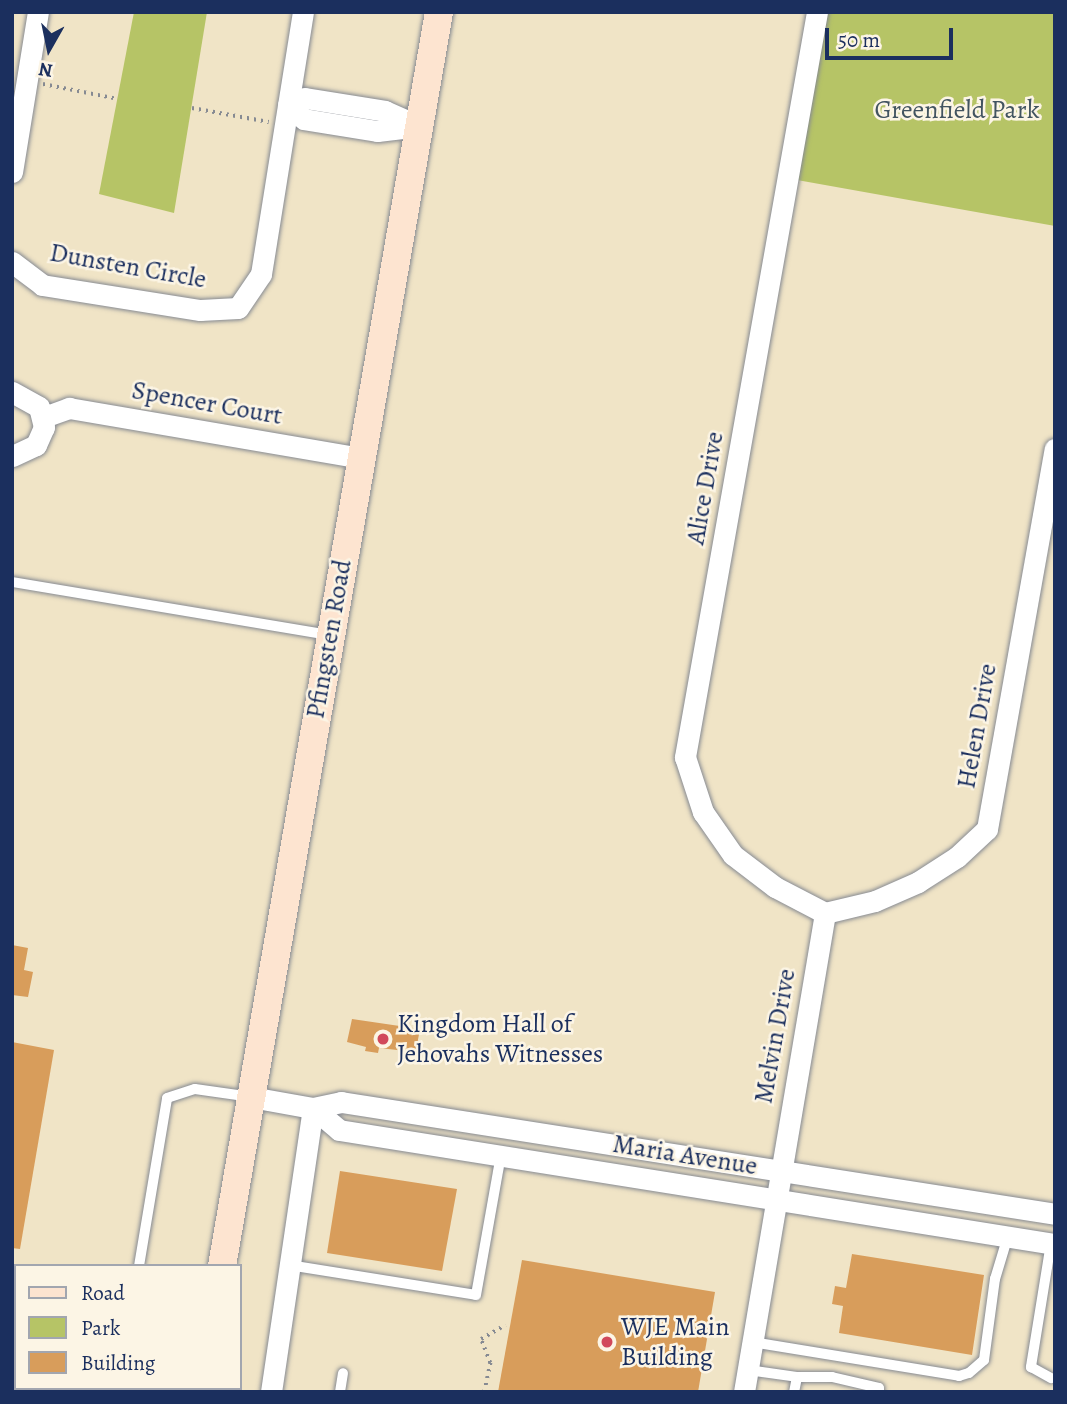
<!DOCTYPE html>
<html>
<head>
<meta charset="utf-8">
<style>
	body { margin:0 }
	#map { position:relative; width:1067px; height:1404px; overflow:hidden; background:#f0e4c6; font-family:Alegreya,serif }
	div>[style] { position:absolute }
	.green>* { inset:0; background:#b6c466 }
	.building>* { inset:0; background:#d89d5b }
	.path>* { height:3.5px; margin-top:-1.75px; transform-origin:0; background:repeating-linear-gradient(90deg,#868a92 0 2px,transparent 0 7px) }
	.roads { filter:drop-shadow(0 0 2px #868a92) drop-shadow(0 0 2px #868a92) }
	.service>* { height:10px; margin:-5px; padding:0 5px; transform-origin:5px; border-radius:5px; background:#fff }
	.minor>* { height:21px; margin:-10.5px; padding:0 10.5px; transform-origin:10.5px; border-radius:10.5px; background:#fff }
	.secondary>* { height:28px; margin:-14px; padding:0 14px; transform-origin:14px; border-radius:14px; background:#fde4d0 }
	.dots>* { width:19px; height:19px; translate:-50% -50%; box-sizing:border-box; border:4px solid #fcf5e5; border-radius:50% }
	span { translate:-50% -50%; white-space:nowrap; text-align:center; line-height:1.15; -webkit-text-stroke:5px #fcf5e5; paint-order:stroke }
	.park-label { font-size:26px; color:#425460 }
	.street-label { font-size:26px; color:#1b2f5e }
	.poi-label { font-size:26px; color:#1b2f5e }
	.left { translate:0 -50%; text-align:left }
	.frame { position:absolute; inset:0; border:14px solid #1b2f5e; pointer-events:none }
	.legend { position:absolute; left:14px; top:1264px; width:228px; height:126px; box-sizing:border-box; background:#fcf5e5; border:2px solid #a2a6af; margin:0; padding:9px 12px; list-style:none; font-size:21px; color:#1b2f5e }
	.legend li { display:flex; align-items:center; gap:14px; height:35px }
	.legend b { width:35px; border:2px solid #a2a6af }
	.north { position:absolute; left:14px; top:14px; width:70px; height:70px; -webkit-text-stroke:5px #fcf5e5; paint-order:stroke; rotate:189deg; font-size:19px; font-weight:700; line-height:28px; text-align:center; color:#1b2f5e }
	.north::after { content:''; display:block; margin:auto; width:24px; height:32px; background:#1b2f5e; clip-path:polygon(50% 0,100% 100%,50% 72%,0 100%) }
	.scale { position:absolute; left:825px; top:28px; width:128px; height:32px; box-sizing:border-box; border:4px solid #1b2f5e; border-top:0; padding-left:9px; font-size:21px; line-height:24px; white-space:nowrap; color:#1b2f5e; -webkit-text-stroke:5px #fcf5e5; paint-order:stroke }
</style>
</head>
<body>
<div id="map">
	<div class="green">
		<i style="clip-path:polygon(134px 12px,207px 12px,174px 213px,99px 194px)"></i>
		<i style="clip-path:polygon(826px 12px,1055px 12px,1055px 226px,797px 180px)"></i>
	</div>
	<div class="building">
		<i style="clip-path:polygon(12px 945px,28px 948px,24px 970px,33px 972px,28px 997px,12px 995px)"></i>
		<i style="clip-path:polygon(352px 1019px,420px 1029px,416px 1050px,398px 1047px,397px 1050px,379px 1048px,378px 1053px,365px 1051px,366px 1047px,347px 1042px)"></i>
		<i style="clip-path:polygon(12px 1042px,54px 1050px,20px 1249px,12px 1248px)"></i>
		<i style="clip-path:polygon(340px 1171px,457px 1189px,442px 1271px,327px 1253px)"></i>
		<i style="clip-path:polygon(852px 1254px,984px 1275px,972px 1355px,839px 1333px,843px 1306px,832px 1304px,835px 1286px,846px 1288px)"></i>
		<i style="clip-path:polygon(522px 1260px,715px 1292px,698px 1392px,498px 1392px)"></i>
	</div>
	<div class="path">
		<i style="left:43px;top:84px;width:76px;rotate:11.3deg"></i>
		<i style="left:192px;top:108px;width:78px;rotate:10.3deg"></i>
		<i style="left:484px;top:1392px;width:30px;rotate:-78deg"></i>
		<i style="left:490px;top:1363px;width:26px;rotate:-111deg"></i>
		<i style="left:481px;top:1339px;width:28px;rotate:-30deg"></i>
	</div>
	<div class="roads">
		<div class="service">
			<i style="left:12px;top:582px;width:321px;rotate:9.5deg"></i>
			<i style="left:1051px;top:1243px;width:126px;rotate:99.2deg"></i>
			<i style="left:1031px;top:1367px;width:23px;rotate:29deg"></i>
			<i style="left:289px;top:1265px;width:189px;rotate:9.1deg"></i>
			<i style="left:476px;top:1295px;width:142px;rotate:-79.9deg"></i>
			<i style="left:139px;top:1266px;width:170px;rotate:-80.5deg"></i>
			<i style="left:167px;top:1098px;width:29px;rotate:-18deg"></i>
			<i style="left:195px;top:1089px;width:57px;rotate:8.1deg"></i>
			<i style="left:752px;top:1342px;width:210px;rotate:9.3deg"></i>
			<i style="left:959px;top:1376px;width:10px;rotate:-17deg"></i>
			<i style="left:969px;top:1373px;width:20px;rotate:-41deg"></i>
			<i style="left:984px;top:1360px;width:82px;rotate:-82.3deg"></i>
			<i style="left:995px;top:1279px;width:45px;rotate:-73.2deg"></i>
			<i style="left:748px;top:1370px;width:49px;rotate:8.1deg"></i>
			<i style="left:797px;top:1377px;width:15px;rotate:101deg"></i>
			<i style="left:797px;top:1377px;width:35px"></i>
			<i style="left:832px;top:1377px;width:48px;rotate:13.2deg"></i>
			<i style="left:879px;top:1388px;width:4px;rotate:90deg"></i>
			<i style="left:45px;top:1392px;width:4px;rotate:-76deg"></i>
			<i style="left:118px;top:1392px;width:4px;rotate:-76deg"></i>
			<i style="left:340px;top:1392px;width:19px;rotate:-81deg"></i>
		</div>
		<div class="minor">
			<i style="left:817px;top:12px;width:757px;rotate:100.05deg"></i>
			<i style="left:685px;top:757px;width:58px;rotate:71.9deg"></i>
			<i style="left:703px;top:812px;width:52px;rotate:55.1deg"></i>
			<i style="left:733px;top:855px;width:53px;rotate:37.3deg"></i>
			<i style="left:775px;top:887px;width:56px;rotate:27.5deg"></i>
			<i style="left:305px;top:98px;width:81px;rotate:9.2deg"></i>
			<i style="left:385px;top:111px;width:37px;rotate:24deg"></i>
			<i style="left:419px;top:126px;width:42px;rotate:173.2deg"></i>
			<i style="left:377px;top:131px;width:74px;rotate:-170.7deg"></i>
			<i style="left:304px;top:119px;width:21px;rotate:-139deg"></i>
			<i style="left:288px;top:105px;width:18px;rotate:-22deg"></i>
			<i style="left:12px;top:172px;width:162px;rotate:-80.8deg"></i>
			<i style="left:12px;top:262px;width:38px;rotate:37deg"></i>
			<i style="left:42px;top:285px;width:160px;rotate:9deg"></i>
			<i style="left:200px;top:310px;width:38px;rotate:-3deg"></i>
			<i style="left:238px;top:308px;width:41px;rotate:-55.9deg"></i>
			<i style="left:261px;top:274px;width:265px;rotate:-80.9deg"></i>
			<i style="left:12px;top:392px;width:31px;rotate:29deg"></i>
			<i style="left:39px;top:407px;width:21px;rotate:76deg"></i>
			<i style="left:44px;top:427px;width:20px;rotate:114deg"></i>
			<i style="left:36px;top:445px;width:26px;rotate:155deg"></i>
			<i style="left:44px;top:417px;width:27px;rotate:-20deg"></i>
			<i style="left:69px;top:408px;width:298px;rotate:9.7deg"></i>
			<i style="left:825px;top:913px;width:51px;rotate:-13.5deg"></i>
			<i style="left:875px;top:901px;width:47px;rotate:-23.8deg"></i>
			<i style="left:918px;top:882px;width:46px;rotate:-32.7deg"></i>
			<i style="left:957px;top:857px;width:41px;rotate:-43deg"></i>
			<i style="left:987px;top:829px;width:386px;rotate:-79.9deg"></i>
			<i style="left:251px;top:1097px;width:63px;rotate:10.1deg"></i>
			<i style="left:313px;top:1108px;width:29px;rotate:-12deg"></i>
			<i style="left:341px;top:1102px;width:723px;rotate:8.91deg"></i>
			<i style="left:313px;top:1108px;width:34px;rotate:40deg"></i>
			<i style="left:339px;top:1130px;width:725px;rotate:9.05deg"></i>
			<i style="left:271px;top:1392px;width:287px;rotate:-81.6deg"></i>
			<i style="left:744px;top:1392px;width:486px;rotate:-80.4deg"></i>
		</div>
		<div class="secondary">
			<i style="left:222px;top:1266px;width:1273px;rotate:-80.18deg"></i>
			<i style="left:201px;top:1392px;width:4px;rotate:-90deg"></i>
		</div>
	</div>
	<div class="dots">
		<i style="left:383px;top:1039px;background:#d1495b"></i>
		<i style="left:607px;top:1342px;background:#d1495b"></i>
	</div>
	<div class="park-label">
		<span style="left:957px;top:110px">Greenfield Park</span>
	</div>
	<div class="street-label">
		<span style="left:128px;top:266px;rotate:10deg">Dunsten Circle</span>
		<span style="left:207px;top:403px;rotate:10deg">Spencer Court</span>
		<span style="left:705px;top:488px;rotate:-80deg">Alice Drive</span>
		<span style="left:329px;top:639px;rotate:-80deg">Pfingsten Road</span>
		<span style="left:977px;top:726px;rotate:-80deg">Helen Drive</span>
		<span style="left:775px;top:1036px;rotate:-80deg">Melvin Drive</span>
		<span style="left:685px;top:1155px;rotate:9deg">Maria Avenue</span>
	</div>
	<div class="poi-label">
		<span class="left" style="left:397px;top:1039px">Kingdom Hall of<br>Jehovahs Witnesses</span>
		<span class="left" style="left:621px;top:1342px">WJE Main<br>Building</span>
	</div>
	<div class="frame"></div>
	<ul class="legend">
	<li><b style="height:9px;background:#fde4d0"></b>Road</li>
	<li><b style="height:19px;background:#b6c466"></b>Park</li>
	<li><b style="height:19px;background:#d89d5b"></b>Building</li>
	</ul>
	<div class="north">N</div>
	<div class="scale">50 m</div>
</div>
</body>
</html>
